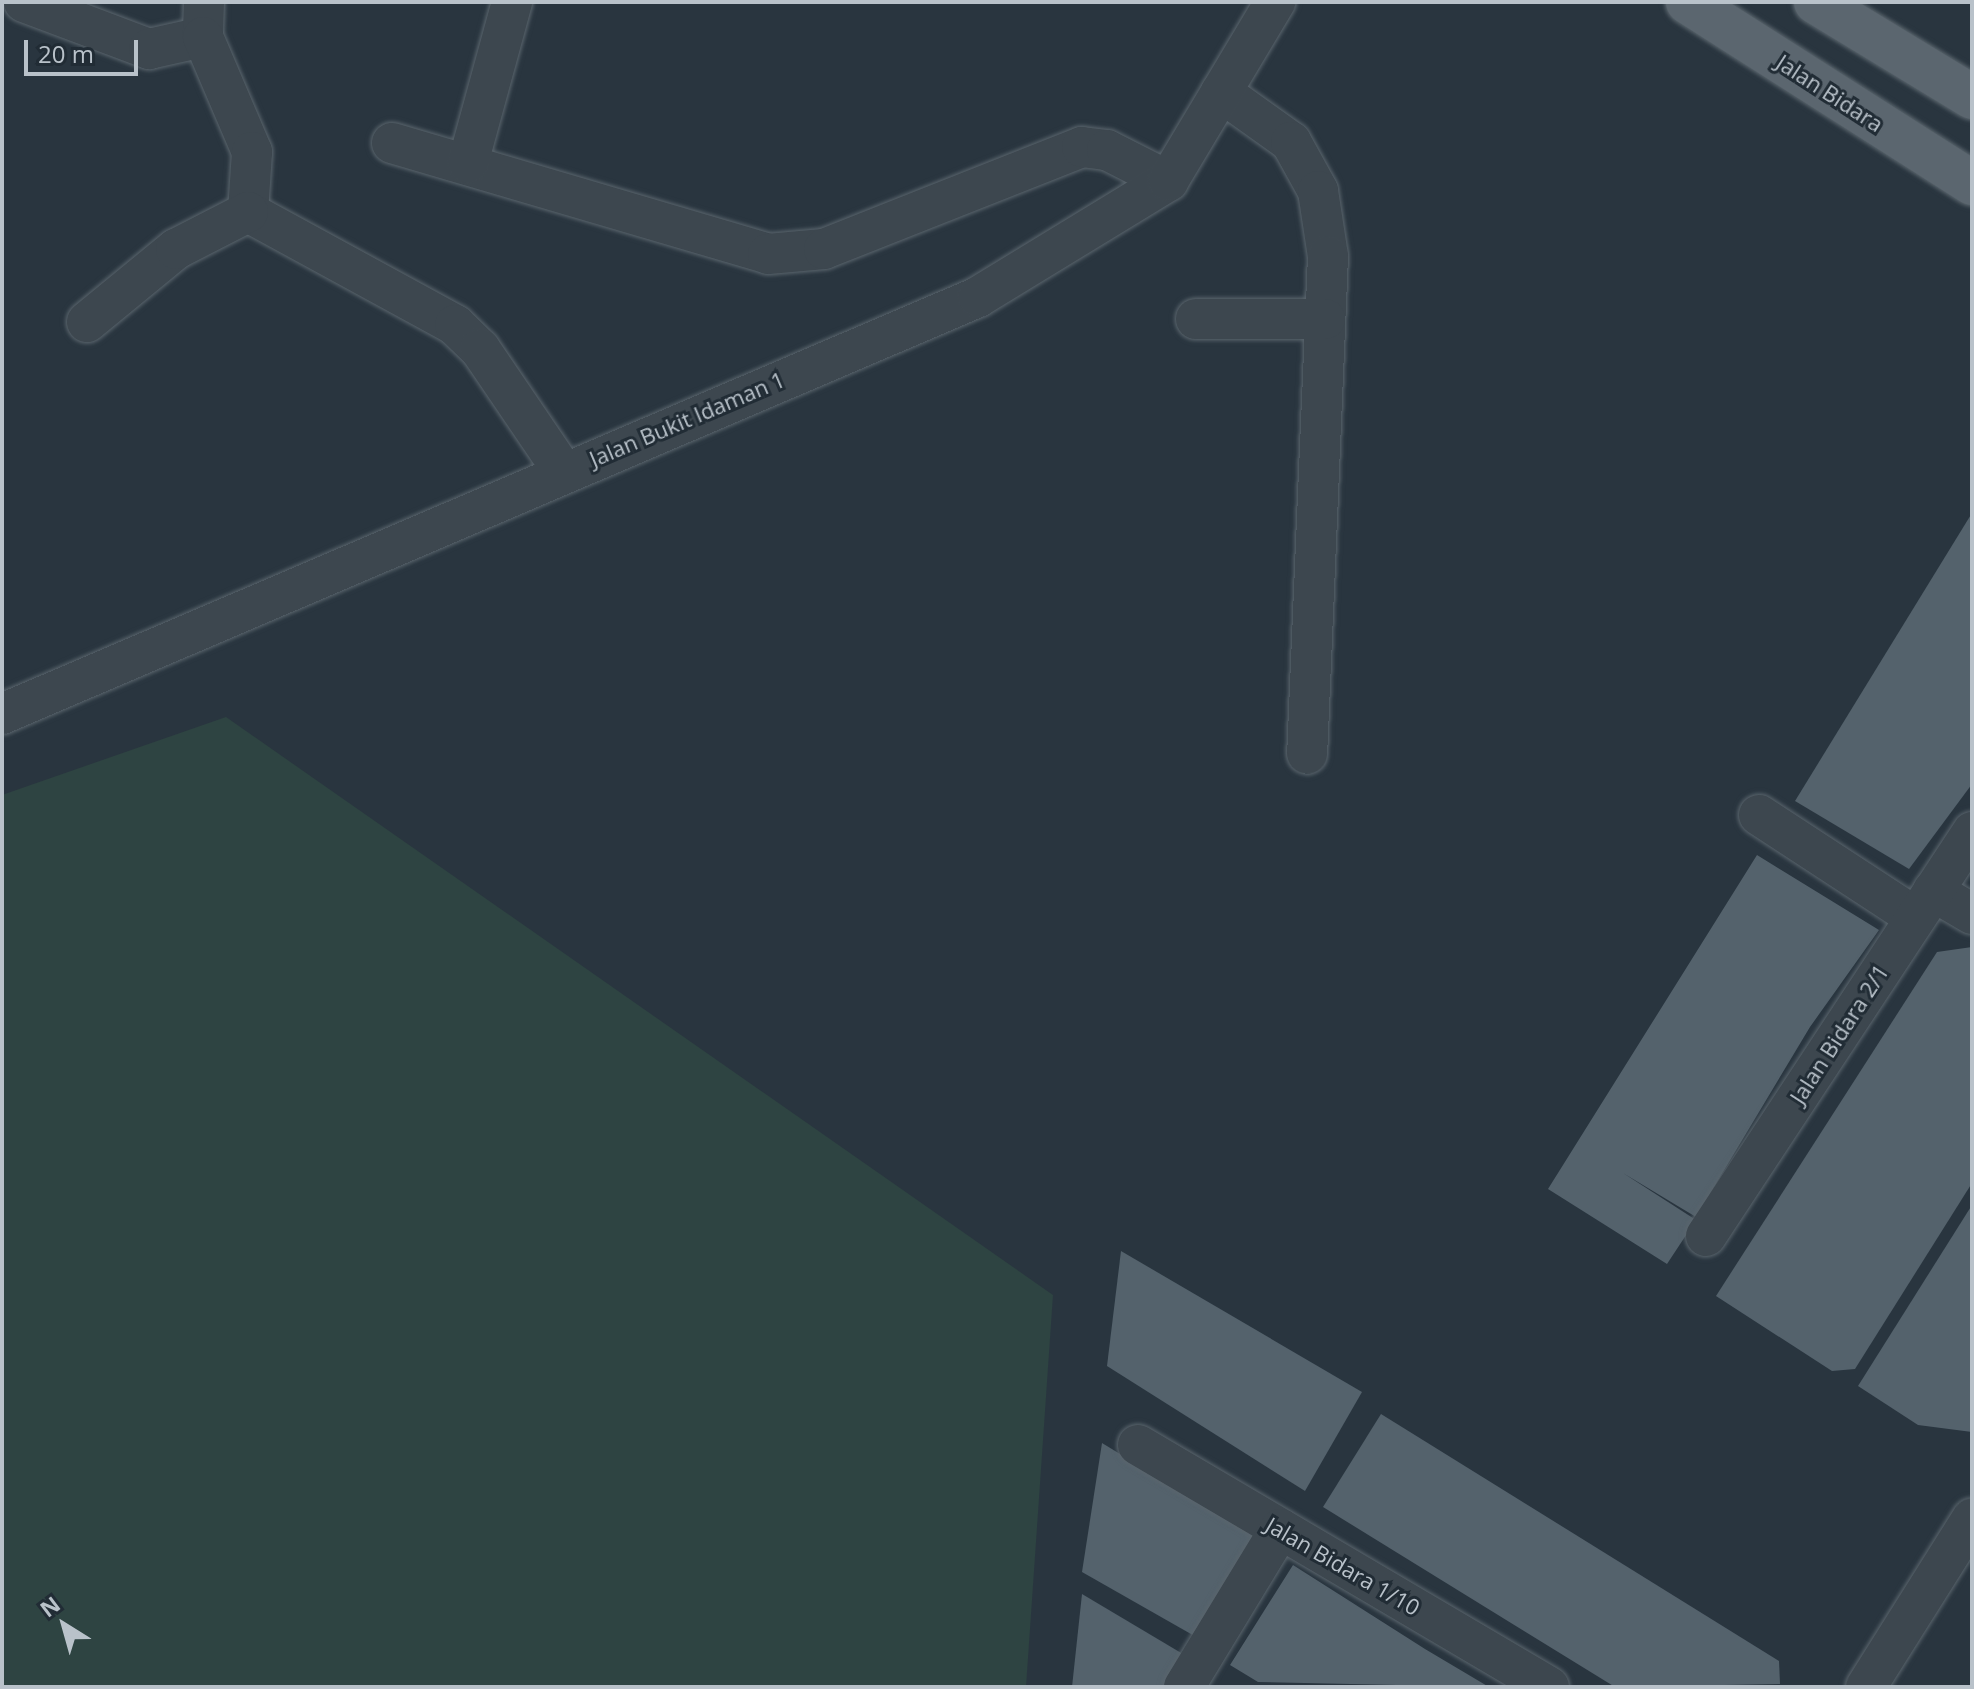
<!DOCTYPE html>
<html>
<head>
<meta charset="utf-8">
<style>
	body { margin:0 }
	#map { position:relative; width:1974px; height:1689px; overflow:hidden; background:#29353f; font-family:"Open Sans",sans-serif }
	div>[style] { position:absolute }
	.green>* { inset:0; background:#2e4442 }
	.building>* { inset:0; background:#54626c }
	.roads { filter:drop-shadow(0 0 2px #5a656d) drop-shadow(0 0 2px #5a656d) }
	.minor>* { height:40px; margin:-20px; padding:0 20px; transform-origin:20px; border-radius:20px; background:#3d474f }
	.major>* { height:44px; margin:-22px; padding:0 22px; transform-origin:22px; border-radius:22px; background:#5b666f }
	span { translate:-50% -50%; white-space:nowrap; text-align:center; line-height:1.15; -webkit-text-stroke:6px #212c35; paint-order:stroke }
	.street-label { font-size:22px; color:#b9c2ca }
	.frame { position:absolute; inset:0; border:4px solid #b9c2ca; pointer-events:none }
	.north { position:absolute; left:24px; top:1585px; width:80px; height:80px; -webkit-text-stroke:6px #212c35; paint-order:stroke; rotate:323deg; font-size:22px; font-weight:700; line-height:32px; text-align:center; color:#b9c2ca }
	.north::after { content:''; display:block; margin:auto; width:28px; height:36px; background:#b9c2ca; clip-path:polygon(50% 0,100% 100%,50% 72%,0 100%) }
	.scale { position:absolute; left:24px; top:40px; width:114px; height:36px; box-sizing:border-box; border:4px solid #b9c2ca; border-top:0; padding-left:10px; font-size:24px; line-height:28px; white-space:nowrap; color:#b9c2ca; -webkit-text-stroke:6px #212c35; paint-order:stroke }
</style>
</head>
<body>
<div id="map">
	<div class="green">
		<i style="clip-path:polygon(226px 717px,1053px 1295px,1026px 1687px,2px 1687px,2px 795px)"></i>
	</div>
	<div class="building">
		<i style="clip-path:polygon(1972px 513px,1972px 784px,1909px 869px,1795px 801px)"></i>
		<i style="clip-path:polygon(1757px 855px,1879px 930px,1810px 1027px,1696px 1217px,1623px 1173px,1696px 1220px,1667px 1264px,1548px 1189px)"></i>
		<i style="clip-path:polygon(1972px 947px,1972px 1183px,1855px 1369px,1832px 1371px,1716px 1296px,1937px 952px)"></i>
		<i style="clip-path:polygon(1972px 1205px,1972px 1432px,1918px 1425px,1858px 1386px)"></i>
		<i style="clip-path:polygon(1121px 1251px,1362px 1392px,1305px 1491px,1107px 1366px)"></i>
		<i style="clip-path:polygon(1381px 1414px,1779px 1661px,1780px 1684px,1615px 1687px,1323px 1507px)"></i>
		<i style="clip-path:polygon(1102px 1443px,1263px 1541px,1205px 1642px,1082px 1572px)"></i>
		<i style="clip-path:polygon(1293px 1565px,1425px 1649px,1489px 1687px,1258px 1682px,1230px 1665px)"></i>
		<i style="clip-path:polygon(1082px 1594px,1193px 1660px,1176px 1687px,1072px 1687px)"></i>
	</div>
	<div class="roads">
		<div class="minor">
			<i style="left:24px;top:2px;width:134px;rotate:20.6deg"></i>
			<i style="left:149px;top:49px;width:55px;rotate:-12.5deg"></i>
			<i style="left:204px;top:2px;width:35px;rotate:92deg"></i>
			<i style="left:203px;top:37px;width:125px;rotate:66.9deg"></i>
			<i style="left:252px;top:152px;width:60px;rotate:93.8deg"></i>
			<i style="left:1221px;top:92px;width:86px;rotate:35.5deg"></i>
			<i style="left:1291px;top:142px;width:56px;rotate:61.1deg"></i>
			<i style="left:1318px;top:191px;width:66px;rotate:81.3deg"></i>
			<i style="left:1328px;top:256px;width:498px;rotate:92.4deg"></i>
			<i style="left:392px;top:143px;width:392px;rotate:16.4deg"></i>
			<i style="left:768px;top:254px;width:56px;rotate:-5.1deg"></i>
			<i style="left:824px;top:249px;width:277px;rotate:-21.6deg"></i>
			<i style="left:1082px;top:147px;width:25px;rotate:7deg"></i>
			<i style="left:1107px;top:150px;width:68px;rotate:26.9deg"></i>
			<i style="left:468px;top:163px;width:167px;rotate:-74.7deg"></i>
			<i style="left:248px;top:212px;width:236px;rotate:28.6deg"></i>
			<i style="left:455px;top:325px;width:35px;rotate:44deg"></i>
			<i style="left:480px;top:349px;width:148px;rotate:55.8deg"></i>
			<i style="left:1196px;top:319px;width:129px"></i>
			<i style="left:87px;top:322px;width:115px;rotate:-39.4deg"></i>
			<i style="left:176px;top:249px;width:81px;rotate:-27.2deg"></i>
			<i style="left:2px;top:714px;width:1061px;rotate:-23.13deg"></i>
			<i style="left:978px;top:297px;width:223px;rotate:-31.4deg"></i>
			<i style="left:1168px;top:181px;width:209px;rotate:-59.1deg"></i>
			<i style="left:1759px;top:815px;width:186px;rotate:33.2deg"></i>
			<i style="left:1933px;top:891px;width:45px;rotate:30.5deg"></i>
			<i style="left:1706px;top:1236px;width:484px;rotate:-56.6deg"></i>
			<i style="left:1138px;top:1445px;width:477px;rotate:30.5deg"></i>
			<i style="left:1184px;top:1687px;width:185px;rotate:-58.7deg"></i>
			<i style="left:1866px;top:1687px;width:199px;rotate:-57.8deg"></i>
		</div>
		<div class="major">
			<i style="left:1688px;top:2px;width:337px;rotate:32.5deg"></i>
			<i style="left:1816px;top:2px;width:183px;rotate:31.3deg"></i>
		</div>
	</div>
	<div class="street-label">
		<span style="left:1830px;top:93px;rotate:33deg">Jalan Bidara</span>
		<span style="left:687px;top:419px;rotate:-23deg">Jalan Bukit Idaman 1</span>
		<span style="left:1839px;top:1034px;rotate:-57deg">Jalan Bidara 2/1</span>
		<span style="left:1343px;top:1566px;rotate:30deg">Jalan Bidara 1/10</span>
	</div>
	<div class="frame"></div>
	<div class="north">N</div>
	<div class="scale">20 m</div>
</div>
</body>
</html>
